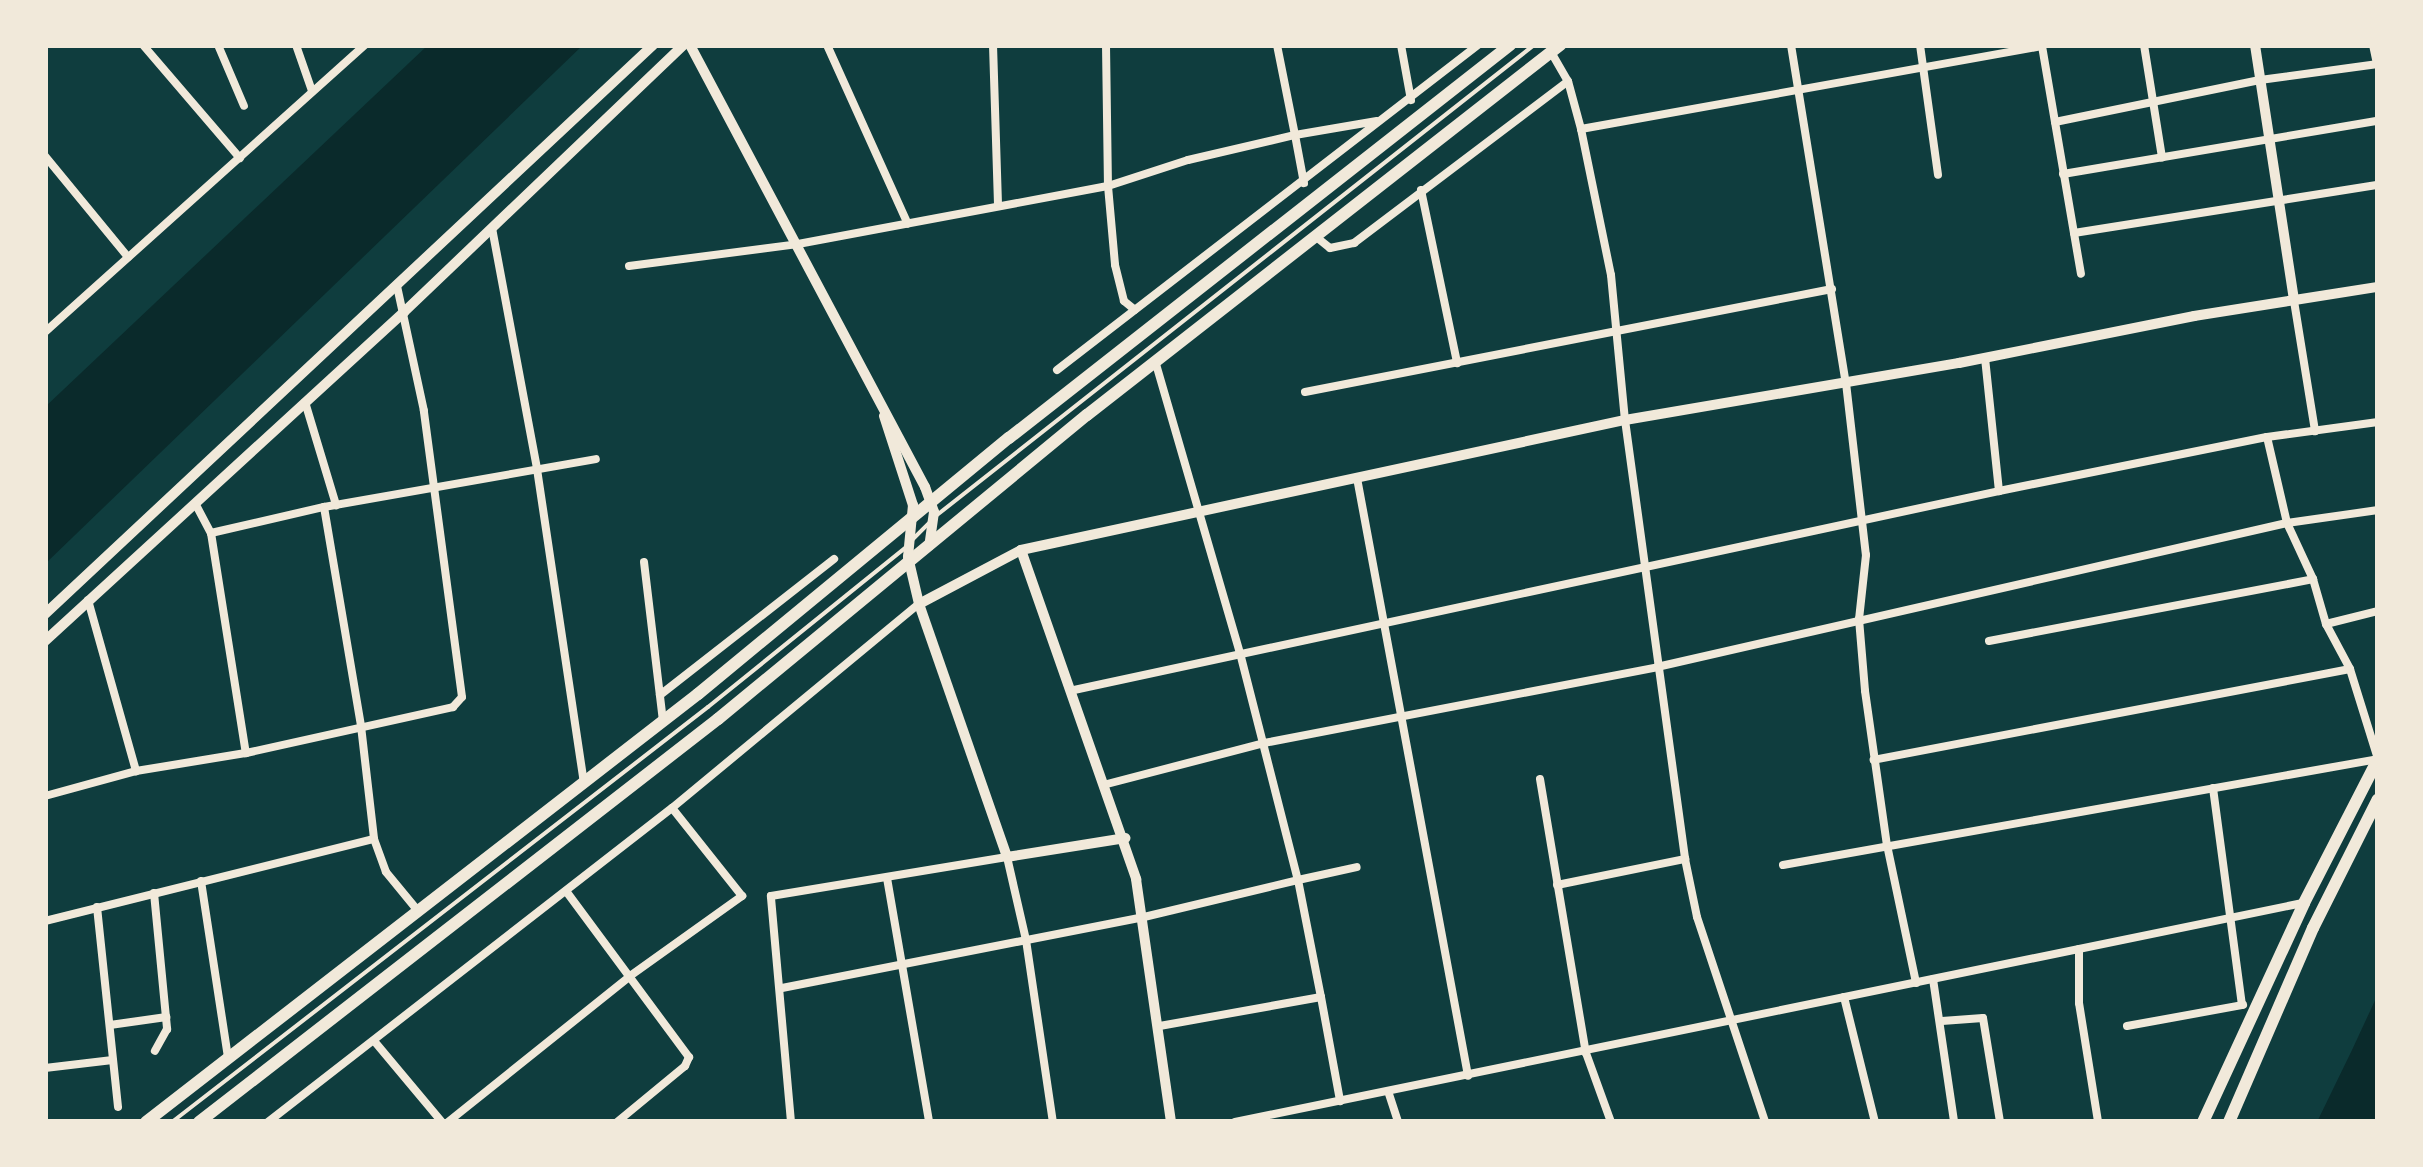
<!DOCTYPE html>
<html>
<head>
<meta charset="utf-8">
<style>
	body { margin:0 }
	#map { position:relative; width:2423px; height:1167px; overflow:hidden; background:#0f3d3e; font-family:Lato,sans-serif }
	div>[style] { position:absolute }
	.water>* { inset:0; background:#0a2a2b }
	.service>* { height:4px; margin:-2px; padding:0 2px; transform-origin:2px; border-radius:2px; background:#f1e9da }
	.minor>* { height:8px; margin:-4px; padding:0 4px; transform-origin:4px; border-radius:4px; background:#f1e9da }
	.tertiary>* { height:10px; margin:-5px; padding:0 5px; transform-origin:5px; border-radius:5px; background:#f1e9da }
	.primary>* { height:12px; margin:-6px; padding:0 6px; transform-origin:6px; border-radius:6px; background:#f1e9da }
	span { translate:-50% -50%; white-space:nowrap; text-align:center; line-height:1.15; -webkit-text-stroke:10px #f1e9da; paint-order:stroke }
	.frame { position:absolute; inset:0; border:48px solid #f1e9da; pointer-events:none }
</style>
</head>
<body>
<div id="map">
	<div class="water">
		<i style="clip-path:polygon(428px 45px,583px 45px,45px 564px,45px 407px)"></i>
		<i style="clip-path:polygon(2378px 994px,2378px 1122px,2317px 1122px,2352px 1050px)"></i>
	</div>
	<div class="service">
		<i style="left:937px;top:515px;width:760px;rotate:-38.21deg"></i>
		<i style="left:912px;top:540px;width:25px;rotate:-45deg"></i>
		<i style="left:172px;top:1122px;width:678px;rotate:-37.75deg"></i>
		<i style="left:708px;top:707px;width:255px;rotate:-38.9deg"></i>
	</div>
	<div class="minor">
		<i style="left:143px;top:45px;width:149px;rotate:49.4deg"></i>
		<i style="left:218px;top:45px;width:66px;rotate:66.9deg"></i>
		<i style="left:296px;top:45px;width:49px;rotate:70.8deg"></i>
		<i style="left:827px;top:45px;width:196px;rotate:65.7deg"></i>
		<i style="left:993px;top:45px;width:161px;rotate:88.2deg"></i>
		<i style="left:1106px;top:45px;width:141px;rotate:89.2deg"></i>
		<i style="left:1108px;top:186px;width:79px;rotate:84.9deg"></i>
		<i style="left:1115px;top:265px;width:37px;rotate:76deg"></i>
		<i style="left:1124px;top:301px;width:14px;rotate:39deg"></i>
		<i style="left:1277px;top:45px;width:92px;rotate:78.7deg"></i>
		<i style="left:1295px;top:135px;width:83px;rotate:-9.7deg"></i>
		<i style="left:1401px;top:45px;width:56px;rotate:79.7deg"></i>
		<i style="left:1791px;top:45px;width:342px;rotate:80.8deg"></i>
		<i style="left:1846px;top:383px;width:173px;rotate:83.4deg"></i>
		<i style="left:1866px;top:555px;width:64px;rotate:96.2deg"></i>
		<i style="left:1859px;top:619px;width:72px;rotate:85.2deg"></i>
		<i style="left:1865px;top:691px;width:156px;rotate:81.9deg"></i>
		<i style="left:1887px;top:845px;width:141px;rotate:78.1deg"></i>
		<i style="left:1920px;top:45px;width:131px;rotate:82.1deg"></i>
		<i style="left:2144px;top:45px;width:114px;rotate:80.9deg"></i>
		<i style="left:2373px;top:45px;width:19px;rotate:78deg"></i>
		<i style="left:1551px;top:52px;width:34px;rotate:60deg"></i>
		<i style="left:1568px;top:81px;width:50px;rotate:74.8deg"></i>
		<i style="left:1581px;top:129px;width:149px;rotate:78.4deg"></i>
		<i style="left:1611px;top:275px;width:146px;rotate:84.5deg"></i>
		<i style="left:1625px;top:420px;width:443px;rotate:82.2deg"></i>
		<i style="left:1685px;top:859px;width:59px;rotate:78.3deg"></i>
		<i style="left:1697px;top:917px;width:216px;rotate:71.6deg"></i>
		<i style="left:2055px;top:122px;width:209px;rotate:-11.6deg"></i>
		<i style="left:2260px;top:80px;width:119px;rotate:-7.7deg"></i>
		<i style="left:1581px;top:129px;width:468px;rotate:-10.2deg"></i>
		<i style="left:2042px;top:46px;width:231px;rotate:80.3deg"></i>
		<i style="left:45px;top:156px;width:131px;rotate:50.6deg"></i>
		<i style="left:2063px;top:174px;width:319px;rotate:-9.6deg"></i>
		<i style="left:1421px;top:190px;width:177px;rotate:78.2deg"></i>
		<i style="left:492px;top:228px;width:245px;rotate:79.4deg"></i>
		<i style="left:537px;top:469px;width:317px;rotate:81.5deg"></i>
		<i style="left:2074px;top:233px;width:308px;rotate:-9deg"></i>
		<i style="left:1315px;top:236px;width:19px;rotate:39deg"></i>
		<i style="left:1330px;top:248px;width:25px;rotate:-12deg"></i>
		<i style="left:1354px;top:243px;width:268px;rotate:-37.1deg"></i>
		<i style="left:629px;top:266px;width:170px;rotate:-7.4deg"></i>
		<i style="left:798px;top:244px;width:315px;rotate:-10.6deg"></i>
		<i style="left:1108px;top:186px;width:84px;rotate:-18deg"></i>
		<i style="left:1188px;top:160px;width:110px;rotate:-13.2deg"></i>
		<i style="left:1295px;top:135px;width:49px;rotate:79.4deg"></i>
		<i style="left:2294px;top:301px;width:132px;rotate:80.8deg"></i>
		<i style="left:45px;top:332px;width:430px;rotate:-41.9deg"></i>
		<i style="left:1985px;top:358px;width:134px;rotate:84deg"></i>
		<i style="left:1156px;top:364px;width:301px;rotate:73.8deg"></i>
		<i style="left:1240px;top:653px;width:234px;rotate:75.7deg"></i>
		<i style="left:1298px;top:880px;width:60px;rotate:-12.4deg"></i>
		<i style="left:1057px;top:370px;width:532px;rotate:-37.67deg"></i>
		<i style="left:1305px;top:392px;width:537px;rotate:-11.06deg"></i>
		<i style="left:305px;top:402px;width:108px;rotate:73.2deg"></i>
		<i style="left:2267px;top:437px;width:88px;rotate:76.9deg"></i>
		<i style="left:2287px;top:523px;width:62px;rotate:65.1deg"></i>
		<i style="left:2313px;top:579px;width:47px;rotate:73.9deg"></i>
		<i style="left:2326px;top:624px;width:51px;rotate:61.9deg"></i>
		<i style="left:1357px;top:478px;width:608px;rotate:79.48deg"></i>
		<i style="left:196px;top:505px;width:32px;rotate:62deg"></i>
		<i style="left:211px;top:533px;width:223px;rotate:81deg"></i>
		<i style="left:324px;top:507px;width:222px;rotate:80.4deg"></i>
		<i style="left:361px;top:726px;width:114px;rotate:83.4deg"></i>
		<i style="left:211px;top:533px;width:116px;rotate:-13deg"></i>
		<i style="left:324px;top:507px;width:276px;rotate:-10deg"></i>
		<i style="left:644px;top:562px;width:160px;rotate:83.2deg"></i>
		<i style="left:88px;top:600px;width:178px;rotate:74.3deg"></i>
		<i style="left:2326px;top:624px;width:54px;rotate:-14deg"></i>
		<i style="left:1989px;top:641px;width:330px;rotate:-10.8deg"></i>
		<i style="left:1074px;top:690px;width:946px;rotate:-12.14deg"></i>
		<i style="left:1999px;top:491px;width:273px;rotate:-11.4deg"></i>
		<i style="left:2267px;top:437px;width:112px;rotate:-7.7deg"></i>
		<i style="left:660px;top:695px;width:221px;rotate:-38deg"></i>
		<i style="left:1540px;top:779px;width:278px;rotate:80.5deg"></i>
		<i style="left:1586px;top:1053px;width:73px;rotate:70.1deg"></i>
		<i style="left:1107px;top:784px;width:162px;rotate:-14.6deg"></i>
		<i style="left:1264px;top:743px;width:400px;rotate:-10.9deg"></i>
		<i style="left:1657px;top:667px;width:646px;rotate:-12.88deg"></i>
		<i style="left:2287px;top:523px;width:92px;rotate:-8.1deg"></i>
		<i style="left:2213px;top:788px;width:219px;rotate:82.4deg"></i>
		<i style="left:45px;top:796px;width:94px;rotate:-15.4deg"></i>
		<i style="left:136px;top:771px;width:111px;rotate:-9.3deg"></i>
		<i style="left:246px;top:753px;width:212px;rotate:-12.5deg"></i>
		<i style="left:453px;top:707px;width:13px;rotate:-48deg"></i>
		<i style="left:462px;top:697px;width:289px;rotate:-97.6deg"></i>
		<i style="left:424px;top:411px;width:128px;rotate:-102.2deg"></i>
		<i style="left:1783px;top:865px;width:604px;rotate:-10.1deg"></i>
		<i style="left:2378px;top:759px;width:94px;rotate:-107.3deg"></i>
		<i style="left:2350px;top:669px;width:485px;rotate:169.2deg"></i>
		<i style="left:887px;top:878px;width:248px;rotate:80.2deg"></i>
		<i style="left:201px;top:881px;width:179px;rotate:81.3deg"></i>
		<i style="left:1557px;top:885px;width:131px;rotate:-11.5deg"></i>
		<i style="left:566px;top:891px;width:207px;rotate:53.5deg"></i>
		<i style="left:689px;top:1057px;width:10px;rotate:114deg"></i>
		<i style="left:685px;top:1066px;width:88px;rotate:140.5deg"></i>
		<i style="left:154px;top:893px;width:137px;rotate:84.5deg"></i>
		<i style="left:167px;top:1029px;width:25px;rotate:119deg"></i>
		<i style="left:97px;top:907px;width:201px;rotate:84deg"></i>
		<i style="left:45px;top:921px;width:339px;rotate:-14deg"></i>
		<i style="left:374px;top:839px;width:35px;rotate:70deg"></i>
		<i style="left:386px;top:872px;width:50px;rotate:50.6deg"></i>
		<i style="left:2079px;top:949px;width:54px;rotate:90deg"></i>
		<i style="left:2079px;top:1003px;width:121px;rotate:80.9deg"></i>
		<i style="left:1933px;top:979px;width:145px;rotate:81.6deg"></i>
		<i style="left:782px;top:988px;width:369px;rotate:-11.1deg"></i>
		<i style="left:1144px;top:917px;width:158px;rotate:-13.5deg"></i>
		<i style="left:1298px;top:880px;width:119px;rotate:78.9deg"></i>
		<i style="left:1321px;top:997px;width:164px;rotate:169.8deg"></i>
		<i style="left:1321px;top:997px;width:106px;rotate:79.6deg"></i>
		<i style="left:1844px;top:997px;width:129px;rotate:76.1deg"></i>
		<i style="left:1942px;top:1021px;width:41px;rotate:-4.2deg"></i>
		<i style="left:1983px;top:1018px;width:105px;rotate:80.7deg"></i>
		<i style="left:110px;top:1025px;width:57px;rotate:-8.1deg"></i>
		<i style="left:2127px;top:1026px;width:118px;rotate:-10.3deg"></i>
		<i style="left:375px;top:1042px;width:104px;rotate:50.1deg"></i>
		<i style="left:45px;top:1068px;width:68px;rotate:-6.7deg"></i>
		<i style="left:1389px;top:1094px;width:29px;rotate:72deg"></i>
		<i style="left:268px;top:1122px;width:512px;rotate:-37.86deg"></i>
		<i style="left:672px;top:808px;width:320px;rotate:-39.6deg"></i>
		<i style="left:448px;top:1122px;width:233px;rotate:-38.7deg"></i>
		<i style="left:630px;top:976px;width:138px;rotate:-35.5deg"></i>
		<i style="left:742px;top:896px;width:112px;rotate:-128.5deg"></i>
		<i style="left:791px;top:1122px;width:227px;rotate:-95.1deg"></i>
		<i style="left:771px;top:896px;width:239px;rotate:-9.4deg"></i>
		<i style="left:1007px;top:857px;width:85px;rotate:77.1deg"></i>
		<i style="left:1026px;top:940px;width:184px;rotate:81.6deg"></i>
		<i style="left:1235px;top:1122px;width:1090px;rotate:-11.59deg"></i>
	</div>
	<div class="tertiary">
		<i style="left:690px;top:45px;width:501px;rotate:62deg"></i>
		<i style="left:925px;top:487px;width:27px;rotate:70deg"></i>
		<i style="left:934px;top:512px;width:34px;rotate:98deg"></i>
		<i style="left:2255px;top:45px;width:259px;rotate:81.3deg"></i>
		<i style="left:884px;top:416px;width:94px;rotate:72deg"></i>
		<i style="left:913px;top:505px;width:52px;rotate:95.5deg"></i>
		<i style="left:908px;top:557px;width:48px;rotate:76.8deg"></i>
		<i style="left:919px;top:604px;width:268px;rotate:70.8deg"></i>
		<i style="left:1007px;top:857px;width:120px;rotate:-9.1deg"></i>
		<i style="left:1021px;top:550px;width:618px;rotate:-12.15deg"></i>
		<i style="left:1625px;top:420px;width:339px;rotate:-9.7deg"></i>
		<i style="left:1959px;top:363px;width:240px;rotate:-11.3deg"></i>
		<i style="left:2194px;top:316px;width:186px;rotate:-9deg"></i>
		<i style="left:919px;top:604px;width:115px;rotate:-27.9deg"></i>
		<i style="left:1021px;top:550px;width:349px;rotate:70.7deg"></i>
		<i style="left:1136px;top:879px;width:246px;rotate:81.8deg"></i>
		<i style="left:45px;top:614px;width:833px;rotate:-43.1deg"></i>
		<i style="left:45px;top:641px;width:487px;rotate:-42.5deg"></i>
		<i style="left:404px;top:312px;width:386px;rotate:-43.7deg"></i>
	</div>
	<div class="primary">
		<i style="left:146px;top:1122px;width:698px;rotate:-37.79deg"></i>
		<i style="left:698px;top:694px;width:403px;rotate:-39.5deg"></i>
		<i style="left:1009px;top:438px;width:637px;rotate:-38.11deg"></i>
		<i style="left:199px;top:1122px;width:657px;rotate:-37.83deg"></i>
		<i style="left:718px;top:719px;width:478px;rotate:-39.5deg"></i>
		<i style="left:1087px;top:415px;width:601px;rotate:-38.03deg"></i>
		<i style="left:2203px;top:1122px;width:241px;rotate:-65.2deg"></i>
		<i style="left:2304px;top:903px;width:162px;rotate:-62.8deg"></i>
		<i style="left:2229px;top:1122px;width:211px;rotate:-66.6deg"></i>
		<i style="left:2313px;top:928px;width:144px;rotate:-63.3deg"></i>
	</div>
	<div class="frame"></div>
</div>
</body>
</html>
